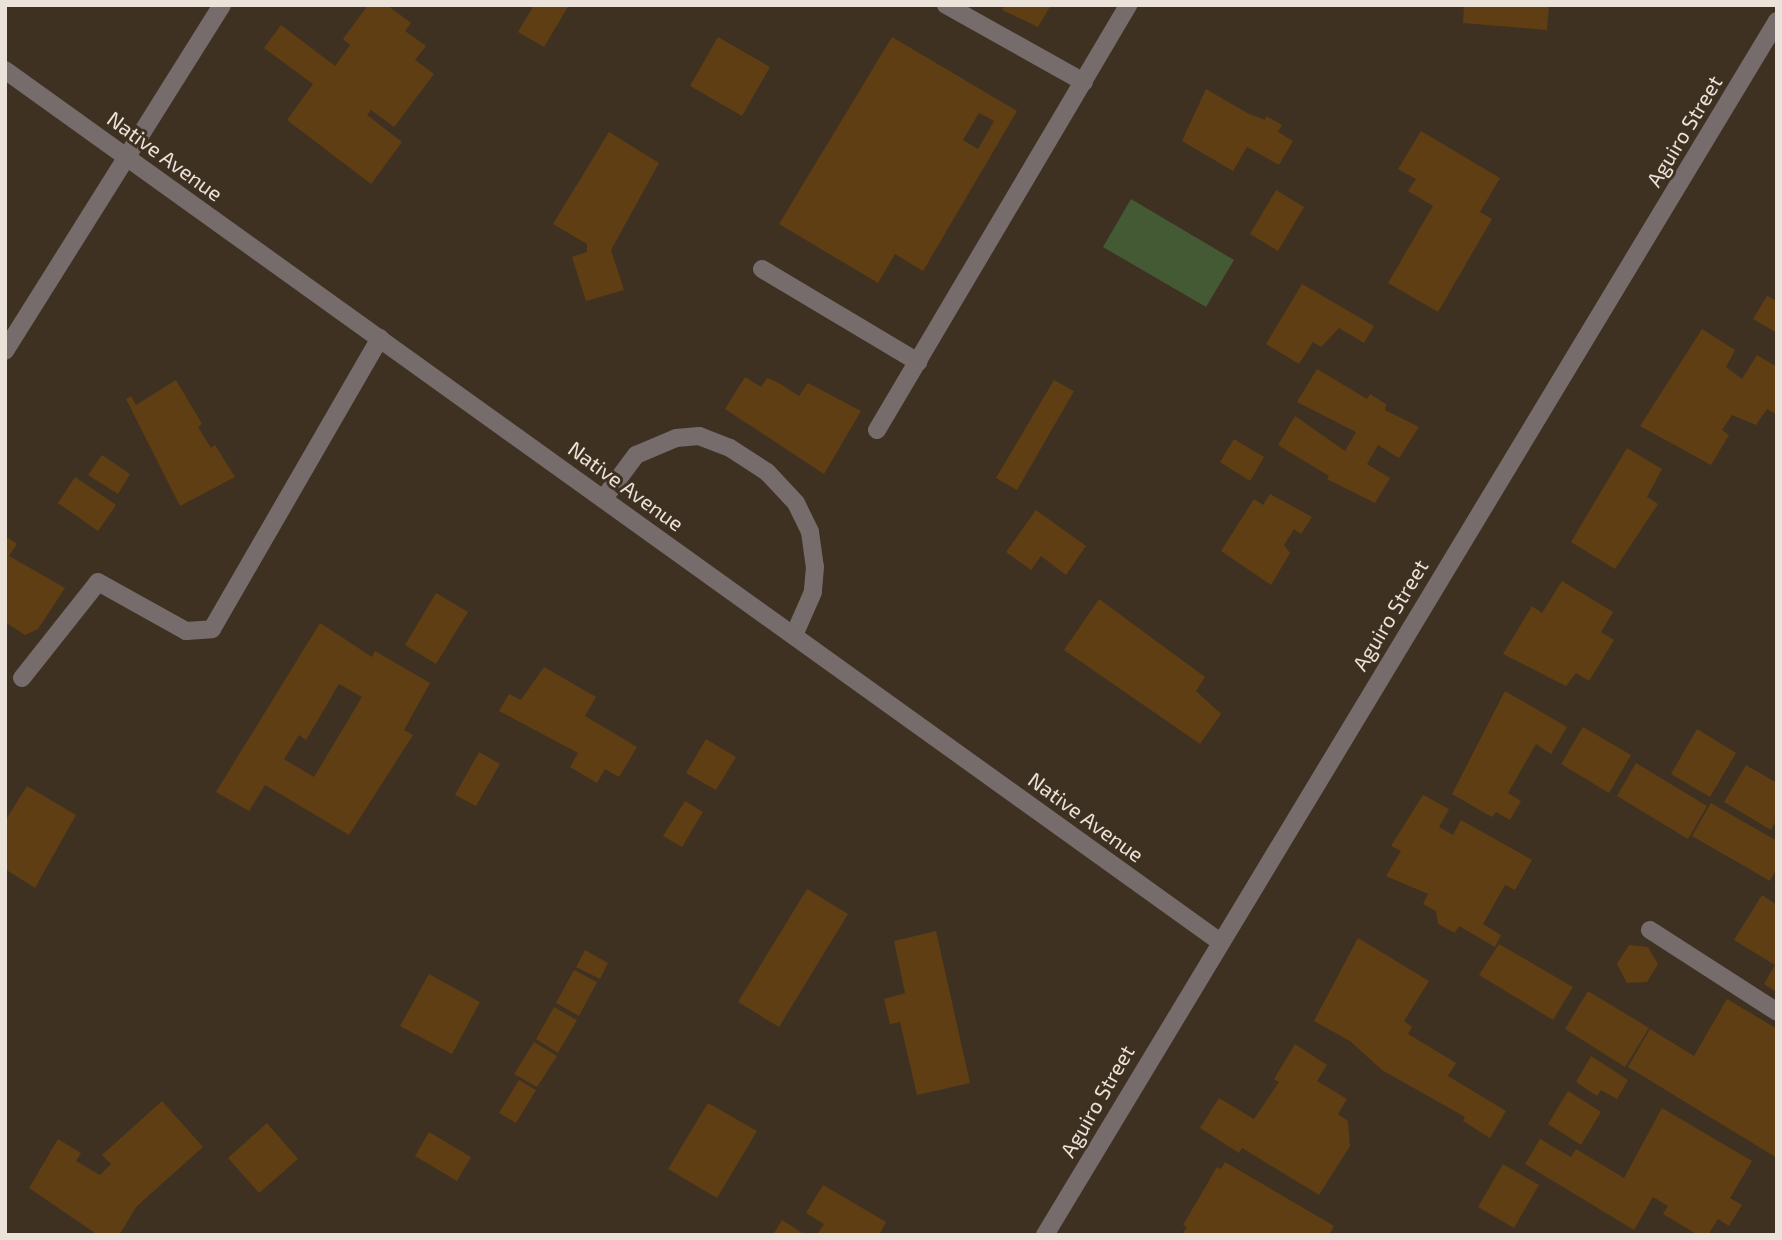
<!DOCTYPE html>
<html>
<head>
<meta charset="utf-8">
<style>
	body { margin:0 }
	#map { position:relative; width:1782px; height:1240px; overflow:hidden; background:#3e3122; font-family:"Exo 2",sans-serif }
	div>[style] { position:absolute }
	.green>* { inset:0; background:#435a34 }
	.building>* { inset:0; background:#5f3e13 }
	.service>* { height:18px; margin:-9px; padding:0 9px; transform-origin:9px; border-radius:9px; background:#776c6c }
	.minor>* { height:18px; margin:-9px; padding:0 9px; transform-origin:9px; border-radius:9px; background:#776c6c }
	.tertiary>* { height:18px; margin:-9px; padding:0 9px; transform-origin:9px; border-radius:9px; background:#776c6c }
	span { translate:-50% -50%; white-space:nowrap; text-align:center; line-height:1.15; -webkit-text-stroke:6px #3e3122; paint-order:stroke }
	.street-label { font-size:21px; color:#ebe3d9 }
	.frame { position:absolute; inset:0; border:7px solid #ebe3d9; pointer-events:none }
</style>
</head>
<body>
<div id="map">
	<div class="green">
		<i style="clip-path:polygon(1131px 199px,1234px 260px,1206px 307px,1103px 247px)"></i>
	</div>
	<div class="building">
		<i style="clip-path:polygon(368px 5px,387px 5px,411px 23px,405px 31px,426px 46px,415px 60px,434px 74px,394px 127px,371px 110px,367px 115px,402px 142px,371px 184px,287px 120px,313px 84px,264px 48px,281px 25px,335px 66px,350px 45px,343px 39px)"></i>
		<i style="clip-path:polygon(534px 5px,569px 5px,544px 47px,518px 32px)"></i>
		<i style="clip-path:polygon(1004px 5px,1051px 5px,1038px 27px,1002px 10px)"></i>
		<i style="clip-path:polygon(1464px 5px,1549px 5px,1547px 30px,1463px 23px)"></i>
		<i style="clip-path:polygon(718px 37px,770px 67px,742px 116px,690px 86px)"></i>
		<i style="clip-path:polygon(evenodd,892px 37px,1017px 111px,923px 271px,895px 254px,878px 283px,779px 224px,892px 37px,979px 113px,994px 121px,978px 149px,963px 140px,979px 113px)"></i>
		<i style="clip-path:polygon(1206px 89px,1249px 114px,1265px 120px,1266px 116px,1282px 125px,1278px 132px,1293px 141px,1279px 165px,1247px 147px,1233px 171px,1182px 141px)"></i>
		<i style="clip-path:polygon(1421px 131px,1500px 178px,1480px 212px,1492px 219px,1438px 312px,1388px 283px,1433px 206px,1408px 191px,1416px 179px,1398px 169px)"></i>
		<i style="clip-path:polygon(609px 132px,659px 163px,611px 250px,624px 290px,586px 301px,572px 257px,587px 252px,587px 244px,553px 224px)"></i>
		<i style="clip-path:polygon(1276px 190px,1304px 207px,1278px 251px,1250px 234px)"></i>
		<i style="clip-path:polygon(1302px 284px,1374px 326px,1364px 343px,1339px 328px,1321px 347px,1313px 342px,1299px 364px,1266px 344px)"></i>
		<i style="clip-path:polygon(1767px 296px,1777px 301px,1777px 333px,1753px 319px)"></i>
		<i style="clip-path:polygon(1702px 329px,1735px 350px,1726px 367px,1742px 379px,1757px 355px,1777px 367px,1777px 415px,1767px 409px,1756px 425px,1732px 415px,1722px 430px,1729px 435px,1711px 465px,1640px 426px)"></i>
		<i style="clip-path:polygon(1317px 369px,1367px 399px,1370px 394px,1386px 404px,1385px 410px,1419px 427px,1399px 458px,1378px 445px,1367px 464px,1390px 478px,1375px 503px,1327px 479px,1329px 476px,1278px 445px,1295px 416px,1345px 451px,1356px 432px,1297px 402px)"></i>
		<i style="clip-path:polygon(745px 377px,761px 387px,767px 378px,777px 382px,799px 396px,808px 383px,861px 411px,824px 474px,725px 409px)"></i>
		<i style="clip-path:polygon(176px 380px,202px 424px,198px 427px,211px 448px,215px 445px,235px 477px,180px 506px,126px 399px,131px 396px,136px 405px)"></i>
		<i style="clip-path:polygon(1054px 380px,1074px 391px,1017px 490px,996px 478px)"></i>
		<i style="clip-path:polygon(1234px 439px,1264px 457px,1250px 481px,1220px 462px)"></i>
		<i style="clip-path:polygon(1627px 448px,1662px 469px,1647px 497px,1658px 504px,1615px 569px,1571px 542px)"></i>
		<i style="clip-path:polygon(102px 455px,130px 474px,118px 494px,88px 475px)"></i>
		<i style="clip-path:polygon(75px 477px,116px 505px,98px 531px,58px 503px)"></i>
		<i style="clip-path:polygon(1270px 494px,1312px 517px,1301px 534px,1294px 529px,1284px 545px,1290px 553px,1271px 585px,1221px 551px,1254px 499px,1263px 505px)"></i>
		<i style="clip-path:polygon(1036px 510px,1086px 546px,1066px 575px,1041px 556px,1031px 570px,1006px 552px)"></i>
		<i style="clip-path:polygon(5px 536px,17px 544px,9px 556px,65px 588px,38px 629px,25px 635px,5px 622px)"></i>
		<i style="clip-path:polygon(1562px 581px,1613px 612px,1601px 632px,1614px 640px,1589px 681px,1576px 673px,1566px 686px,1503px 654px,1532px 606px,1542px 613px)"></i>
		<i style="clip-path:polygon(436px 593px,468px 612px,436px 664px,405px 645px)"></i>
		<i style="clip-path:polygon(1099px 599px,1205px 677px,1196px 691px,1221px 714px,1200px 744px,1064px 650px)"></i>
		<i style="clip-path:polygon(evenodd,320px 623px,372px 657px,375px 651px,430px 683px,404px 730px,413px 735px,349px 835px,265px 785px,249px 811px,216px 792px,320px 623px,339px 684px,362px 697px,314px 777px,284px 759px,299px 735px,306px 740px,339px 684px)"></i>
		<i style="clip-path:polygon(544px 667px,596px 697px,585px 716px,637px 747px,619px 777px,605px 769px,597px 783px,570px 767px,578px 753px,499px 711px,509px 694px,521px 700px)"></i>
		<i style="clip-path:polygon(1505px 691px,1567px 727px,1551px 754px,1536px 744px,1508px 793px,1521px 801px,1510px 820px,1496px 812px,1492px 817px,1452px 794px)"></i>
		<i style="clip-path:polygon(1583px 727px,1631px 755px,1609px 793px,1561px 764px)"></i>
		<i style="clip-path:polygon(1697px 729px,1736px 753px,1710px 797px,1671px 774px)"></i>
		<i style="clip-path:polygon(706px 739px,736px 757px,716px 790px,686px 773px)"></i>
		<i style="clip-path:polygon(479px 752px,500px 764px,476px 806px,455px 795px)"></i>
		<i style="clip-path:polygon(1636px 763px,1707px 806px,1688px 839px,1617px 796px)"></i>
		<i style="clip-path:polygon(1746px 765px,1777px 783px,1777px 819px,1771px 830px,1724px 802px)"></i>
		<i style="clip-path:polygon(27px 786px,76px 815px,35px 888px,5px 869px,5px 821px)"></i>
		<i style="clip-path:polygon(1423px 795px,1449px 809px,1439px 827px,1453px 835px,1461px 820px,1532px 860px,1515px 890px,1505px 885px,1483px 924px,1501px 935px,1495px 947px,1459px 926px,1455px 933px,1438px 924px,1436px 911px,1423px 904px,1428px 894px,1386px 876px,1401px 851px,1391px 846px)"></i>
		<i style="clip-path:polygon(685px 801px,703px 812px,682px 847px,663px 836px)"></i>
		<i style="clip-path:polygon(1711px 803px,1777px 841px,1777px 868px,1770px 881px,1692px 836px)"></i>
		<i style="clip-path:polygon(807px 889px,848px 914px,779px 1027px,738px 1002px)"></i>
		<i style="clip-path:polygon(1762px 895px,1777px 905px,1777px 992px,1764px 984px,1775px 965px,1734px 940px)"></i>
		<i style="clip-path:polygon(936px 931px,970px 1083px,917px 1095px,900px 1022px,890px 1024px,884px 999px,905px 993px,894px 941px)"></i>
		<i style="clip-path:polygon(1358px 938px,1429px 981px,1404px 1021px,1412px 1027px,1408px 1034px,1456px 1063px,1448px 1076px,1506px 1111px,1490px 1138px,1463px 1121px,1465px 1117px,1382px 1070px,1350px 1041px,1314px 1021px)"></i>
		<i style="clip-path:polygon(1499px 944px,1573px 987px,1553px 1020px,1479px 975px)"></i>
		<i style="clip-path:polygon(1629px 945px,1648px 947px,1658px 964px,1647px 982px,1627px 983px,1617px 964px)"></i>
		<i style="clip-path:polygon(585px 950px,608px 963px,600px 979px,576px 967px)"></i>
		<i style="clip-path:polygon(574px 970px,597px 982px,579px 1016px,556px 1003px)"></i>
		<i style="clip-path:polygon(429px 974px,480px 1002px,452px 1054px,400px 1026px)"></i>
		<i style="clip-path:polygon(1588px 991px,1649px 1028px,1625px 1067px,1565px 1029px)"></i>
		<i style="clip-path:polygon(1727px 999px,1777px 1029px,1777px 1158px,1628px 1067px,1650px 1029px,1694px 1056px)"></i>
		<i style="clip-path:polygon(554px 1007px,577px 1020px,558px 1053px,536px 1039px)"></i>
		<i style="clip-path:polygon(534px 1042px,557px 1056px,537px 1087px,514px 1074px)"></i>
		<i style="clip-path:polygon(1295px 1044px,1327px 1065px,1317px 1081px,1347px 1099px,1338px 1114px,1348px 1121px,1350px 1146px,1319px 1195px,1242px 1148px,1239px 1153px,1200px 1128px,1219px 1098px,1254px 1119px,1279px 1082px,1274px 1079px)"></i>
		<i style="clip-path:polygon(1591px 1056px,1628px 1080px,1617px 1099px,1601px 1090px,1597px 1096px,1576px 1082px)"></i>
		<i style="clip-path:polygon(519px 1080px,536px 1090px,516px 1123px,499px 1113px)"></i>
		<i style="clip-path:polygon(1568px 1091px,1601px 1112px,1581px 1145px,1548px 1124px)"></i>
		<i style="clip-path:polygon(162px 1101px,203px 1147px,137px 1206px,119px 1235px,98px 1235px,29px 1188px,58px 1139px,81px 1153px,76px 1161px,100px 1175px,111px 1164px,102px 1155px)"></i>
		<i style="clip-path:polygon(708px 1103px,757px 1131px,717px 1198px,668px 1169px)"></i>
		<i style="clip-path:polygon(1662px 1108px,1752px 1161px,1730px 1198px,1742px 1205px,1729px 1226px,1718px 1219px,1708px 1235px,1698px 1235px,1663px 1214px,1668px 1206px,1653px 1197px,1634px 1230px,1525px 1164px,1540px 1139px,1571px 1157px,1576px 1149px,1624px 1178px)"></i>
		<i style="clip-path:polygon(267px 1123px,298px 1159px,259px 1193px,228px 1158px)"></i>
		<i style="clip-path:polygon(429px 1132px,471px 1157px,457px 1181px,415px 1156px)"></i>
		<i style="clip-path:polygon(1225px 1162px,1334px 1226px,1329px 1235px,1182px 1235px,1187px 1227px,1183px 1225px,1217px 1167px,1221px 1169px)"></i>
		<i style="clip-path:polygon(1503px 1164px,1539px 1185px,1514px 1228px,1478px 1207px)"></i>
		<i style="clip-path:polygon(823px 1185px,886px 1222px,879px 1235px,817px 1235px,824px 1224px,806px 1213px)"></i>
		<i style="clip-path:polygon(782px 1220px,805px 1235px,773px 1235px)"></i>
	</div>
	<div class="service">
		<i style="left:946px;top:5px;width:158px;rotate:29.2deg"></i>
		<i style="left:762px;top:269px;width:182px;rotate:30.8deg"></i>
		<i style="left:877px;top:430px;width:494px;rotate:-59.4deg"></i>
		<i style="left:604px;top:498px;width:54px;rotate:-53.3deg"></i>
		<i style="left:636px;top:455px;width:43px;rotate:-23deg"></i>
		<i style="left:676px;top:438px;width:23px;rotate:-5deg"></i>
		<i style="left:699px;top:436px;width:33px;rotate:21deg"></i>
		<i style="left:730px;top:448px;width:44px;rotate:33deg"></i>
		<i style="left:767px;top:472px;width:42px;rotate:46.9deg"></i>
		<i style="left:796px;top:503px;width:32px;rotate:64deg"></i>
		<i style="left:810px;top:532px;width:35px;rotate:82deg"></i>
		<i style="left:815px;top:567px;width:25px;rotate:95deg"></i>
		<i style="left:813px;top:592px;width:47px;rotate:113.8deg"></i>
		<i style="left:22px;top:678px;width:122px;rotate:-51.6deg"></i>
		<i style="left:98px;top:582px;width:101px;rotate:29.1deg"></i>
		<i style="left:186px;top:631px;width:26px;rotate:-4deg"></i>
		<i style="left:212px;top:629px;width:336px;rotate:-60deg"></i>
		<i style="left:1650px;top:930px;width:151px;rotate:32.8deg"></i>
	</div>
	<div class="minor">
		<i style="left:5px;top:70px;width:1494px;rotate:35.66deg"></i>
		<i style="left:5px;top:351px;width:408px;rotate:-57.9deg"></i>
	</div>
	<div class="tertiary">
		<i style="left:1045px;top:1235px;width:1418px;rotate:-58.91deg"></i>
	</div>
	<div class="street-label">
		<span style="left:1684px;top:131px;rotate:-59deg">Aguiro Street</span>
		<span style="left:165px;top:156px;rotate:36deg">Native Avenue</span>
		<span style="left:626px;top:486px;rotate:36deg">Native Avenue</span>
		<span style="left:1390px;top:615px;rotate:-59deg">Aguiro Street</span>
		<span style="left:1086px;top:817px;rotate:36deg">Native Avenue</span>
		<span style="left:1097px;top:1101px;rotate:-60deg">Aguiro Street</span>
	</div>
	<div class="frame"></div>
</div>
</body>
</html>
